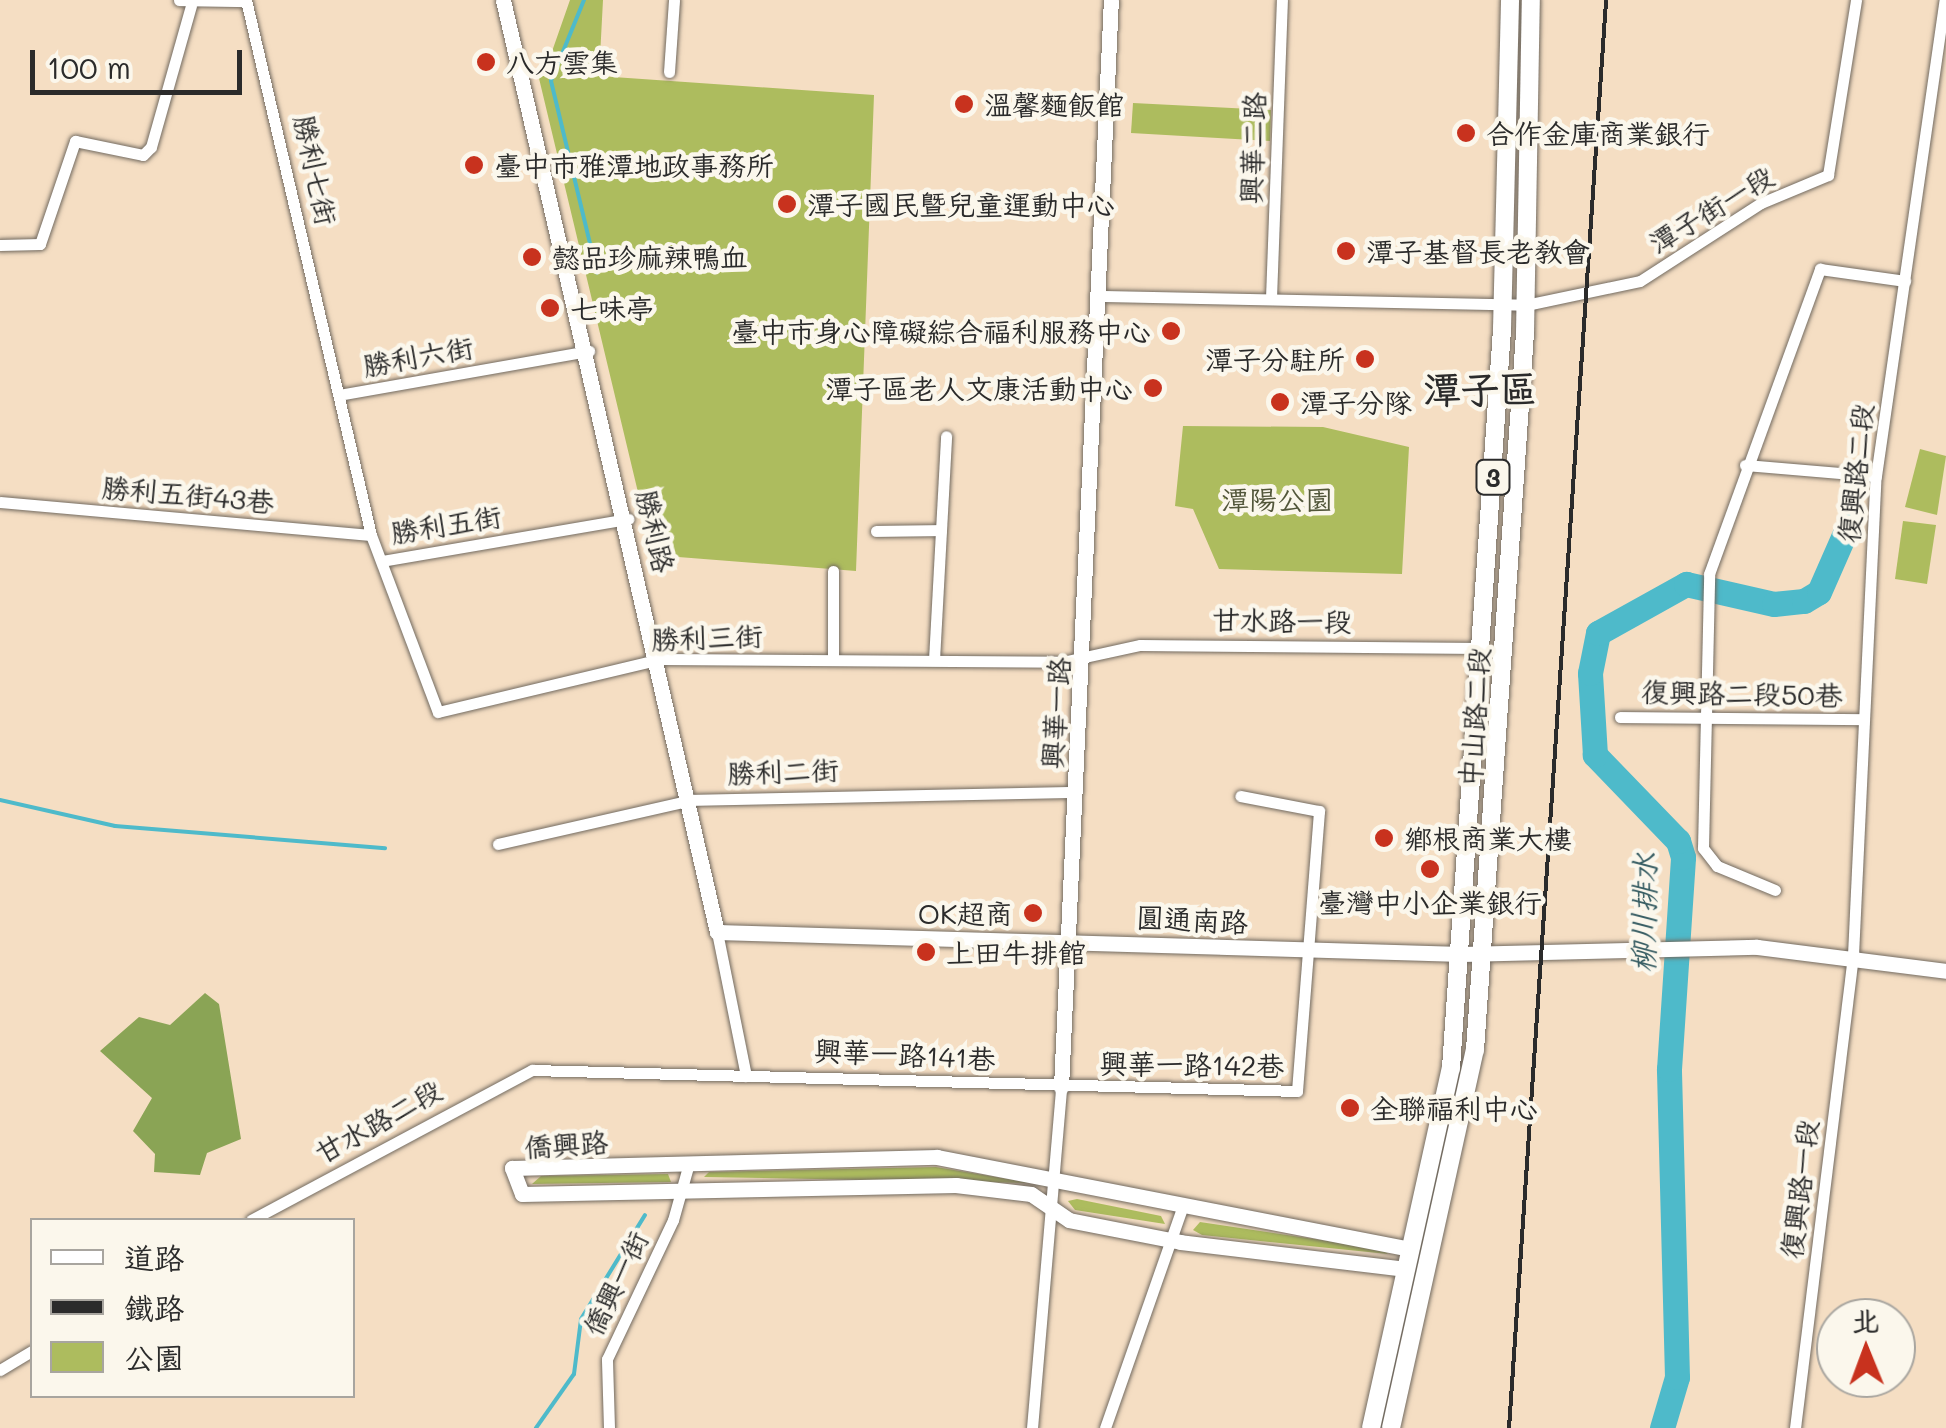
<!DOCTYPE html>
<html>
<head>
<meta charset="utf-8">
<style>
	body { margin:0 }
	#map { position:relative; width:1946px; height:1428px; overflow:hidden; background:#f5dec3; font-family:Mali,"LXGW WenKai TC",sans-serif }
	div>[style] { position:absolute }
	.green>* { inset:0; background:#adbc5e }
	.forest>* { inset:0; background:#8aa455 }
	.stream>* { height:4px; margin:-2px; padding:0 2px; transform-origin:2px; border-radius:2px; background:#4ebaca }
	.river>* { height:25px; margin:-12.5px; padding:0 12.5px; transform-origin:12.5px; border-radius:12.5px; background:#4ebaca }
	.roads { filter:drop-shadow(0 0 2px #726a60) drop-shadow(0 0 2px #726a60) }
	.minor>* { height:11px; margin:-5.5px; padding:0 5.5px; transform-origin:5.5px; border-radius:5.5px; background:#fff }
	.tertiary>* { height:15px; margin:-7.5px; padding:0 7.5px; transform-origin:7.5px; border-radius:7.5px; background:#fff }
	.primary>* { height:18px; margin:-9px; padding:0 9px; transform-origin:9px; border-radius:9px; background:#fff }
	.rail>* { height:4px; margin:-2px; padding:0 2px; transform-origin:2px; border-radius:2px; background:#2b2b2b }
	.dots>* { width:28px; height:28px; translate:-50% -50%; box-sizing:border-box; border:5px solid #fbf7ec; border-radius:50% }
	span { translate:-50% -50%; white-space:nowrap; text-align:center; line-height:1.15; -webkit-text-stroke:9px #fbf7ec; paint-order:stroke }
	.shield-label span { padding:2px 8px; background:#fbf7ec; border:2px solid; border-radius:8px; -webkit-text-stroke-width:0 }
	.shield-label { font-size:25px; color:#2b2b2b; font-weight:700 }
	.poi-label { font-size:28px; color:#2b2b2b }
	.left { translate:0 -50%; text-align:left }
	.right { translate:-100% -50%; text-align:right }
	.street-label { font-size:28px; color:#2b2b2b }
	.park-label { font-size:28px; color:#52563a }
	.water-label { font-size:30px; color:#375d63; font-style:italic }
	.district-label { font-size:38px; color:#2b2b2b; font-weight:700 }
	.legend { position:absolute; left:30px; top:1218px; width:325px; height:180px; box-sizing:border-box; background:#fbf7ec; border:2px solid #a8a59f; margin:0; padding:12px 18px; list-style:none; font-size:30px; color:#2b2b2b }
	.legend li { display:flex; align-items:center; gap:20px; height:50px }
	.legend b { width:50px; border:2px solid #a8a59f }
	.north { position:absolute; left:1816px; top:1298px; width:100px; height:100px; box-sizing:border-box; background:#fbf7ec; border:2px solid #a8a59f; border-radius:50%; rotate:359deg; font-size:28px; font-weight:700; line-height:40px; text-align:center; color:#2b2b2b }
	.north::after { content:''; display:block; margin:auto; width:35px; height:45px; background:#c8321e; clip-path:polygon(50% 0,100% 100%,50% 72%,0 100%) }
	.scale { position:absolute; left:30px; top:50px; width:212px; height:45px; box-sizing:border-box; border:5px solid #2b2b2b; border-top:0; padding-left:12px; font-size:30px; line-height:35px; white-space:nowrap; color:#2b2b2b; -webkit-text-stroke:8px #fbf7ec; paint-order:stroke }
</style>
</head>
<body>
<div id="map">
	<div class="green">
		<i style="clip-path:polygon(570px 0,603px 0,599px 76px,874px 95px,856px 571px,653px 555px,537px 70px,549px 60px)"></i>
		<i style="clip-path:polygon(1133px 103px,1271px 110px,1270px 141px,1131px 133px)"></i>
		<i style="clip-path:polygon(1183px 426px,1323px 427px,1409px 447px,1402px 574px,1219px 569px,1193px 509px,1175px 506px)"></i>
		<i style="clip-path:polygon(1920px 449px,1946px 456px,1937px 515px,1905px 507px)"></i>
		<i style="clip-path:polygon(1903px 521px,1936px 525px,1927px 584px,1895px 579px)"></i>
		<i style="clip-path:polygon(936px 1167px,1031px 1183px,704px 1177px,709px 1172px)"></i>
		<i style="clip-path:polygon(541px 1176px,668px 1174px,671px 1182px,532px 1184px)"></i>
		<i style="clip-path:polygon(1077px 1199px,1161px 1216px,1165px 1224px,1075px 1210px,1068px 1201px)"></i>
		<i style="clip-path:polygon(1200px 1222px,1382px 1249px,1388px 1254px,1202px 1235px,1193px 1230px)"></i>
	</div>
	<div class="forest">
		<i style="clip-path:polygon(205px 993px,219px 1004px,241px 1139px,207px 1153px,200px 1175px,154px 1172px,155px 1154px,133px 1131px,152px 1098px,100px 1051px,139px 1017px,170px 1025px)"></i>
	</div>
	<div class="stream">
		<i style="left:584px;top:0;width:87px;rotate:112.2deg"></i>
		<i style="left:551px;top:81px;width:197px;rotate:76.5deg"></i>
		<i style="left:0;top:800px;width:118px;rotate:12.7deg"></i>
		<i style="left:115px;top:826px;width:271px;rotate:4.7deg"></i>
		<i style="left:536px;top:1428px;width:66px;rotate:-54.9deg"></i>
		<i style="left:574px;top:1374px;width:55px;rotate:-82.7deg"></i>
		<i style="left:581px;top:1319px;width:122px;rotate:-58.4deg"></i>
	</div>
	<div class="river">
		<i style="left:1662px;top:1428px;width:53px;rotate:-73.6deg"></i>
		<i style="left:1677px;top:1377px;width:308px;rotate:-91.5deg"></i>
		<i style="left:1669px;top:1069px;width:212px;rotate:-86.2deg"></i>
		<i style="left:1683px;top:857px;width:17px;rotate:-107deg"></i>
		<i style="left:1678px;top:841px;width:120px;rotate:-134deg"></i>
		<i style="left:1595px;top:755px;width:82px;rotate:-93.5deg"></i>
		<i style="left:1590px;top:673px;width:41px;rotate:-78.7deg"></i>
		<i style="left:1598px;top:633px;width:101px;rotate:-29.1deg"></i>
		<i style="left:1686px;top:584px;width:90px;rotate:12.8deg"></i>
		<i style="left:1774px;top:604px;width:30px;rotate:-6deg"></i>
		<i style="left:1804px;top:601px;width:17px;rotate:-31deg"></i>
		<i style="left:1819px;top:592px;width:82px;rotate:-66.3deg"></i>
	</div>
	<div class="roads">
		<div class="minor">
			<i style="left:179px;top:0;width:67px;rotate:0.9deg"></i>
			<i style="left:246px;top:0;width:549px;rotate:76.85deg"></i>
			<i style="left:371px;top:535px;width:189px;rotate:69.3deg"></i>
			<i style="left:438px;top:712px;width:228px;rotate:-13.4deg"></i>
			<i style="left:660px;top:659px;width:402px;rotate:0.4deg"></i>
			<i style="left:1062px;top:662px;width:80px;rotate:-12.3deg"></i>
			<i style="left:1140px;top:645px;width:341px;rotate:0.5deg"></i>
			<i style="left:669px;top:72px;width:72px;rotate:-86deg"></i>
			<i style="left:0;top:245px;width:40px;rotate:-1.4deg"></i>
			<i style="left:40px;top:244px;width:109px;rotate:-71.2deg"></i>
			<i style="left:75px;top:141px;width:69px;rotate:11.6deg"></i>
			<i style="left:143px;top:155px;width:11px;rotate:-45deg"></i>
			<i style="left:151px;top:147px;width:147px;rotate:-74.2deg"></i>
			<i style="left:1104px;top:296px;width:422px;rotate:1.2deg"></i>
			<i style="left:1526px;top:305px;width:116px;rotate:-11.9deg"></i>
			<i style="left:1640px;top:281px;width:144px;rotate:-32.8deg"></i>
			<i style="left:1761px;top:203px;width:73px;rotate:-22.7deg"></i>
			<i style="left:1828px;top:175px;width:177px;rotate:-80.9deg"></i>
			<i style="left:1271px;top:298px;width:298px;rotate:-87.9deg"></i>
			<i style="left:339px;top:395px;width:254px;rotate:-10deg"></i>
			<i style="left:1745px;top:465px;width:131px;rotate:4.8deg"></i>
			<i style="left:0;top:502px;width:372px;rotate:5.1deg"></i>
			<i style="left:876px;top:531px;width:65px;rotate:-0.9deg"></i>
			<i style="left:382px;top:561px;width:250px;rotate:-9.7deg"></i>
			<i style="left:833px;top:659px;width:88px;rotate:-90deg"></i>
			<i style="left:934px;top:660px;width:224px;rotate:-86.9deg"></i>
			<i style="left:1620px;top:717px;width:244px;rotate:0.5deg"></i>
			<i style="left:498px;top:844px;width:199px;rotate:-12.8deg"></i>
			<i style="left:692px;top:800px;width:383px;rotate:-1.2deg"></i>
			<i style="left:1775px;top:890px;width:63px;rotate:-157.5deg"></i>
			<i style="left:1717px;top:866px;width:23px;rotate:-128deg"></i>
			<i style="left:1703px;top:848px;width:274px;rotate:-88.7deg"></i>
			<i style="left:1709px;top:574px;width:325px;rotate:-70deg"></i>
			<i style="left:1820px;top:269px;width:86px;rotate:8deg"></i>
			<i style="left:717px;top:932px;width:147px;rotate:78.6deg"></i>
			<i style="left:251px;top:1220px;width:319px;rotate:-28.1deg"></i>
			<i style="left:532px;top:1070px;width:765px;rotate:1.57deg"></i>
			<i style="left:1297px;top:1091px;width:281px;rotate:-85.5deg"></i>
			<i style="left:1319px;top:811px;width:80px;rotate:-169.2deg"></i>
			<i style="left:0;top:1370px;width:37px;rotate:-31deg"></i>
			<i style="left:609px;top:1428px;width:69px;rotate:-91.7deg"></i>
			<i style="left:607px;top:1359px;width:154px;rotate:-64.6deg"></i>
			<i style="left:673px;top:1220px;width:59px;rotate:-74.3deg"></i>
			<i style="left:1032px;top:1428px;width:342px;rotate:-85.1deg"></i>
			<i style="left:1105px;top:1428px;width:233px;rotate:-70.7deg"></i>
			<i style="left:1795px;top:1428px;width:477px;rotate:-83deg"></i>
			<i style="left:1853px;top:955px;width:480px;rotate:-87.3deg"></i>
			<i style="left:1876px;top:476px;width:481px;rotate:-81.8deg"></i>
		</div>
		<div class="tertiary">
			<i style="left:503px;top:0;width:956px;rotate:77.07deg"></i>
			<i style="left:717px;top:932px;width:745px;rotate:1.69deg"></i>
			<i style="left:1462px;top:954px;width:295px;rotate:-1.4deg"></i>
			<i style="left:1757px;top:947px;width:191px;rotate:7.2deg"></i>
			<i style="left:1061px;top:1087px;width:1088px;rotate:-87.37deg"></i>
			<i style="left:1406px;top:1269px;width:227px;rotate:-173.2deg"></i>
			<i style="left:1181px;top:1242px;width:114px;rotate:-168.9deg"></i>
			<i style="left:1069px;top:1220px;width:46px;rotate:-145.6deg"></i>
			<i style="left:1031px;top:1194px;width:76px;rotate:-173.2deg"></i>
			<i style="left:956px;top:1185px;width:434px;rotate:178.8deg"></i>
			<i style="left:522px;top:1194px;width:28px;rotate:-111deg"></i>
			<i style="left:512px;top:1168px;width:425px;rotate:-1.5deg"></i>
			<i style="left:937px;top:1157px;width:482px;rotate:11deg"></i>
		</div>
		<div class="primary">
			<i style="left:1371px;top:1428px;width:369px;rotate:-77.5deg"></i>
			<i style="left:1451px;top:1068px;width:741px;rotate:-86.05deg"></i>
			<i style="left:1502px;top:329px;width:329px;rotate:-88.6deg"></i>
			<i style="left:1391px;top:1428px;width:387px;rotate:-77.5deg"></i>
			<i style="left:1475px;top:1050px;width:719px;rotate:-86.01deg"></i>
			<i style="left:1525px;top:333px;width:333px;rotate:-89deg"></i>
		</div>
	</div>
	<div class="rail">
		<i style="left:1509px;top:1428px;width:1431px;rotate:-86.11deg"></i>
	</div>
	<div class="dots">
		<i style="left:486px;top:62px;background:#c8321e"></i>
		<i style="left:964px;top:104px;background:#c8321e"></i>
		<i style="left:1466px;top:133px;background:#c8321e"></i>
		<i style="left:474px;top:165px;background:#c8321e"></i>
		<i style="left:787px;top:204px;background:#c8321e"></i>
		<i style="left:1346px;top:251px;background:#c8321e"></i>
		<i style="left:532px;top:257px;background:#c8321e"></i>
		<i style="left:550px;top:308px;background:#c8321e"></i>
		<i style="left:1171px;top:331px;background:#c8321e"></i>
		<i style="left:1365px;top:359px;background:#c8321e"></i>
		<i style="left:1153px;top:388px;background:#c8321e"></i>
		<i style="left:1280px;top:402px;background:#c8321e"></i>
		<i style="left:1384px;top:838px;background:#c8321e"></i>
		<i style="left:1430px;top:869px;background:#c8321e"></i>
		<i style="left:1033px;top:913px;background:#c8321e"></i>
		<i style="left:926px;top:952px;background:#c8321e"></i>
		<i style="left:1350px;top:1108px;background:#c8321e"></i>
	</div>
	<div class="shield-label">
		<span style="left:1493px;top:477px">3</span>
	</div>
	<div class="poi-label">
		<span class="left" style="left:506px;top:62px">八方雲集</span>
		<span class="left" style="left:984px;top:104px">溫馨麵飯館</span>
		<span class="left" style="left:1486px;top:133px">合作金庫商業銀行</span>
		<span class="left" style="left:494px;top:165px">臺中市雅潭地政事務所</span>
		<span class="left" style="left:807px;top:204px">潭子國民暨兒童運動中心</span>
		<span class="left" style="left:1366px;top:251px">潭子基督長老教會</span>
		<span class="left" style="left:552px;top:257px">懿品珍麻辣鴨血</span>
		<span class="left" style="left:570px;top:308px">七味亭</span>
		<span class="right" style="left:1151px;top:331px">臺中市身心障礙綜合福利服務中心</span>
		<span class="right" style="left:1345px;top:359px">潭子分駐所</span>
		<span class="right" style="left:1133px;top:388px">潭子區老人文康活動中心</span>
		<span class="left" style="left:1300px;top:402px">潭子分隊</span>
		<span class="left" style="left:1404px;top:838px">鄉根商業大樓</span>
		<span style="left:1430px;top:902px">臺灣中小企業銀行</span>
		<span class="right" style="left:1013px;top:913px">OK超商</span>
		<span class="left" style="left:946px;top:952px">上田牛排館</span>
		<span class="left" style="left:1370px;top:1108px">全聯福利中心</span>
	</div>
	<div class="street-label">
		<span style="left:1252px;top:148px;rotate:-88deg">興華二路</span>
		<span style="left:316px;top:170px;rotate:78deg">勝利七街</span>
		<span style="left:1711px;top:209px;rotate:-31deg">潭子街一段</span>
		<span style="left:418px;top:356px;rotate:-10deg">勝利六街</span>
		<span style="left:1855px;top:473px;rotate:-84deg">復興路二段</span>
		<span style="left:188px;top:494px;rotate:5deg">勝利五街43巷</span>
		<span style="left:446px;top:524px;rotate:-9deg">勝利五街</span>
		<span style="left:656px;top:531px;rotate:77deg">勝利路</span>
		<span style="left:1282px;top:620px;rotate:1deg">甘水路一段</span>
		<span style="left:707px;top:637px;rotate:-2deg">勝利三街</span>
		<span style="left:1742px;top:693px;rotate:1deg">復興路二段50巷</span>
		<span style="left:1055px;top:713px;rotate:-86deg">興華一路</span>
		<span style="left:1474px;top:717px;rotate:-86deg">中山路二段</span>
		<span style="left:783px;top:771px;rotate:-2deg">勝利二街</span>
		<span style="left:1192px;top:919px;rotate:3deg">圓通南路</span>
		<span style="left:905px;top:1054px;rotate:3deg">興華一路141巷</span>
		<span style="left:1192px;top:1064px;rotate:1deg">興華一路142巷</span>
		<span style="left:378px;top:1121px;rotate:-29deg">甘水路二段</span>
		<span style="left:566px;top:1144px;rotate:-4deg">僑興路</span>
		<span style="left:1799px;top:1189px;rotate:-83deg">復興路一段</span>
		<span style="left:615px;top:1283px;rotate:-64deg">僑興一街</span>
	</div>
	<div class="park-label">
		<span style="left:1277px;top:499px">潭陽公園</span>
	</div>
	<div class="water-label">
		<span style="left:1643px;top:913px;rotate:-89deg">柳川排水</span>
	</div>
	<div class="district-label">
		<span style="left:1480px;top:389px">潭子區</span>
	</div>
	<ul class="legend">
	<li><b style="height:12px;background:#fff"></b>道路</li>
	<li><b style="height:12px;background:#2b2b2b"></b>鐵路</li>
	<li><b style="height:28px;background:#adbc5e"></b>公園</li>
	</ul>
	<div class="north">北</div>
	<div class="scale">100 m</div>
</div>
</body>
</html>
